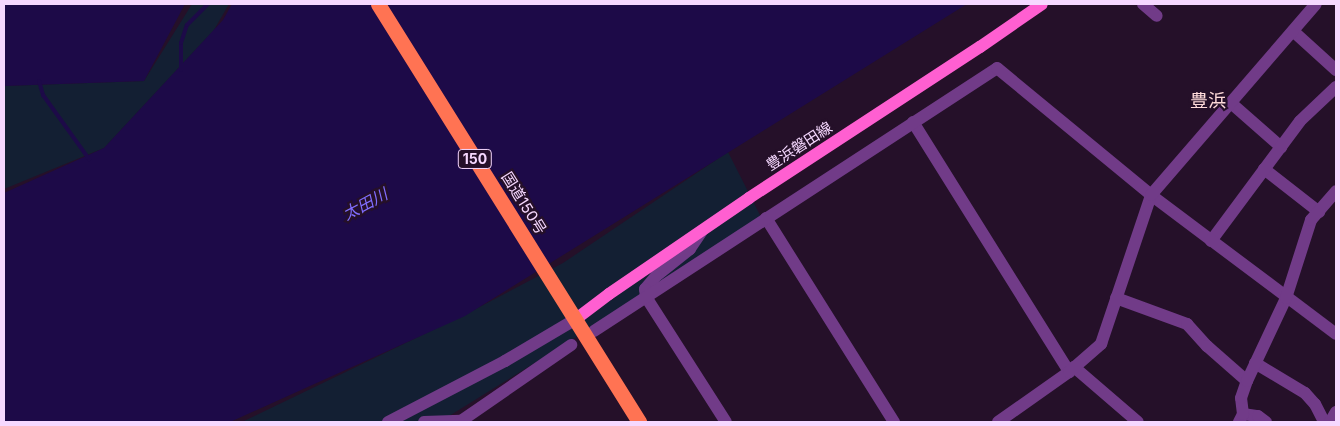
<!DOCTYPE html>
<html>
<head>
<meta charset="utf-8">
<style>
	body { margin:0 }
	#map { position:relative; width:1340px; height:426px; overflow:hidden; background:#251029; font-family:Inter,"Noto Sans JP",sans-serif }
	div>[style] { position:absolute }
	.green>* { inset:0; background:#131f33 }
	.water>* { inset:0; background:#1d0a48 }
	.stream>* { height:4px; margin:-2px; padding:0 2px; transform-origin:2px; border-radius:2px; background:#1d0a48 }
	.minor>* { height:12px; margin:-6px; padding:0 6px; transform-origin:6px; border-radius:6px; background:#713b88 }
	.major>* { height:12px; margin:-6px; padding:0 6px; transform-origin:6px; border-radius:6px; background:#ff5fd1 }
	.highway>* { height:15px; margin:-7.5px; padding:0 7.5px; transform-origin:7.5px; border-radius:7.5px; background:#ff7353 }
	span { translate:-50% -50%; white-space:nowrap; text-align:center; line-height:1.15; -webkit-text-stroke:4.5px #251029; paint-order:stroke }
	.shield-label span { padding:1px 4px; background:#251029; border:1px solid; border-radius:4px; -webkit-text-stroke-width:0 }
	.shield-label { font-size:14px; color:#f6d8ff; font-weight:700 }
	.street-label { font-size:15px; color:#f6d8ff }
	.water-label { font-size:16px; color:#816eff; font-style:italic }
	.quarter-label { font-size:18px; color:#ffdbda }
	.frame { position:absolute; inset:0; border:5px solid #f6d8ff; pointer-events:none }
</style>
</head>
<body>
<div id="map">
	<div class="green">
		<i style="clip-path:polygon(192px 4px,229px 4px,214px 30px,104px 148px,4px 189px,4px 86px,144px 81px)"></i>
		<i style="clip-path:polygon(728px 152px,763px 221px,441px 421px,242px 422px,472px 311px,563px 263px)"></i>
	</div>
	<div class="water">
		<i style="clip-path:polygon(4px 4px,185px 4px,144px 81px,4px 86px)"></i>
		<i style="clip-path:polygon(232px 4px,967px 4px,465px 316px,230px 422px,4px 422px,4px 193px,104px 148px,223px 20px)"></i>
	</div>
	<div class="stream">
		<i style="left:181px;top:70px;width:27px;rotate:-90deg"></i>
		<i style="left:181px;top:43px;width:19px;rotate:-72deg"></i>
		<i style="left:187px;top:25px;width:30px;rotate:-45deg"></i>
		<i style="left:39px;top:81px;width:15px;rotate:74deg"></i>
		<i style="left:43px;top:95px;width:79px;rotate:54.3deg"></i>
	</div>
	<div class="minor">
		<i style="left:1143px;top:4px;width:18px;rotate:41deg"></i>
		<i style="left:1293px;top:31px;width:58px;rotate:42.2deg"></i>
		<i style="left:1231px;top:103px;width:67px;rotate:41.3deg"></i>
		<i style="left:913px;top:122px;width:295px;rotate:58deg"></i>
		<i style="left:1264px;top:169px;width:70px;rotate:38deg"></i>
		<i style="left:766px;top:218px;width:241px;rotate:57.9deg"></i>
		<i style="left:702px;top:231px;width:22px;rotate:124deg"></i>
		<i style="left:690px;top:249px;width:43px;rotate:141.5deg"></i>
		<i style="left:656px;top:276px;width:17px;rotate:130deg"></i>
		<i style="left:645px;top:289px;width:8px;rotate:83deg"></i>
		<i style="left:646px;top:297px;width:148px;rotate:57.4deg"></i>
		<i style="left:1211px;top:241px;width:149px;rotate:-53.4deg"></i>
		<i style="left:1300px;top:121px;width:50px;rotate:-43.4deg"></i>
		<i style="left:1116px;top:298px;width:76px;rotate:20.1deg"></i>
		<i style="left:1187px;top:324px;width:30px;rotate:48deg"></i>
		<i style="left:1207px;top:346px;width:53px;rotate:41.2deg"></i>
		<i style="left:594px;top:331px;width:481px;rotate:-33.1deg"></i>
		<i style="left:997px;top:68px;width:200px;rotate:39.5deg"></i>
		<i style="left:1151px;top:195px;width:231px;rotate:36.9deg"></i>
		<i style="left:1255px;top:363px;width:58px;rotate:31deg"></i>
		<i style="left:1305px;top:393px;width:15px;rotate:48deg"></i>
		<i style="left:1315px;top:404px;width:20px;rotate:63deg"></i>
		<i style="left:1074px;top:367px;width:84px;rotate:40.7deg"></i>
		<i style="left:1243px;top:414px;width:15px;rotate:8deg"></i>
		<i style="left:1258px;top:416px;width:10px;rotate:37deg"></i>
		<i style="left:388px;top:422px;width:132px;rotate:-27.5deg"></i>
		<i style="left:505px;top:361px;width:82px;rotate:-30.6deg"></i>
		<i style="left:424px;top:422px;width:37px;rotate:-2deg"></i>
		<i style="left:461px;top:421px;width:134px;rotate:-34.6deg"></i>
		<i style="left:998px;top:422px;width:87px;rotate:-35.2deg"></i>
		<i style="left:1069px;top:372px;width:43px;rotate:-41.2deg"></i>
		<i style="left:1101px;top:344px;width:157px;rotate:-71.4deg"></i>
		<i style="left:1151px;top:195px;width:252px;rotate:-49.2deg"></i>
		<i style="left:1239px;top:422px;width:9px;rotate:-63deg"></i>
		<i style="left:1243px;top:414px;width:16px;rotate:-97deg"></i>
		<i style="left:1241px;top:398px;width:18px;rotate:-71deg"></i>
		<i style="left:1247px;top:381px;width:92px;rotate:-64.8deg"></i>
		<i style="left:1286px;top:298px;width:82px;rotate:-72.2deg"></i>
		<i style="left:1311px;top:220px;width:38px;rotate:-49deg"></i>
		<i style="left:1330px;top:422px;width:12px;rotate:-59deg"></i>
	</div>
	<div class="major">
		<i style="left:576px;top:319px;width:41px;rotate:-37.1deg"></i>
		<i style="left:609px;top:294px;width:170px;rotate:-34.4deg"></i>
		<i style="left:749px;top:198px;width:276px;rotate:-33.2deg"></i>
		<i style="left:980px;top:47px;width:75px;rotate:-34.7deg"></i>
	</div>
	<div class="highway">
		<i style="left:378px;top:4px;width:493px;rotate:58deg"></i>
	</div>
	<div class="shield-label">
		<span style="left:475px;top:159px">150</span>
	</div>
	<div class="street-label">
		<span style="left:799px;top:146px;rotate:-33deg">豊浜磐田線</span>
		<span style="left:524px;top:203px;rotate:58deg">国道150号</span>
	</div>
	<div class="water-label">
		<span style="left:365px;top:204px;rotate:-28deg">太田川</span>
	</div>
	<div class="quarter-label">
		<span style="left:1208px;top:101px">豊浜</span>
	</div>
	<div class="frame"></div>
</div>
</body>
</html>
